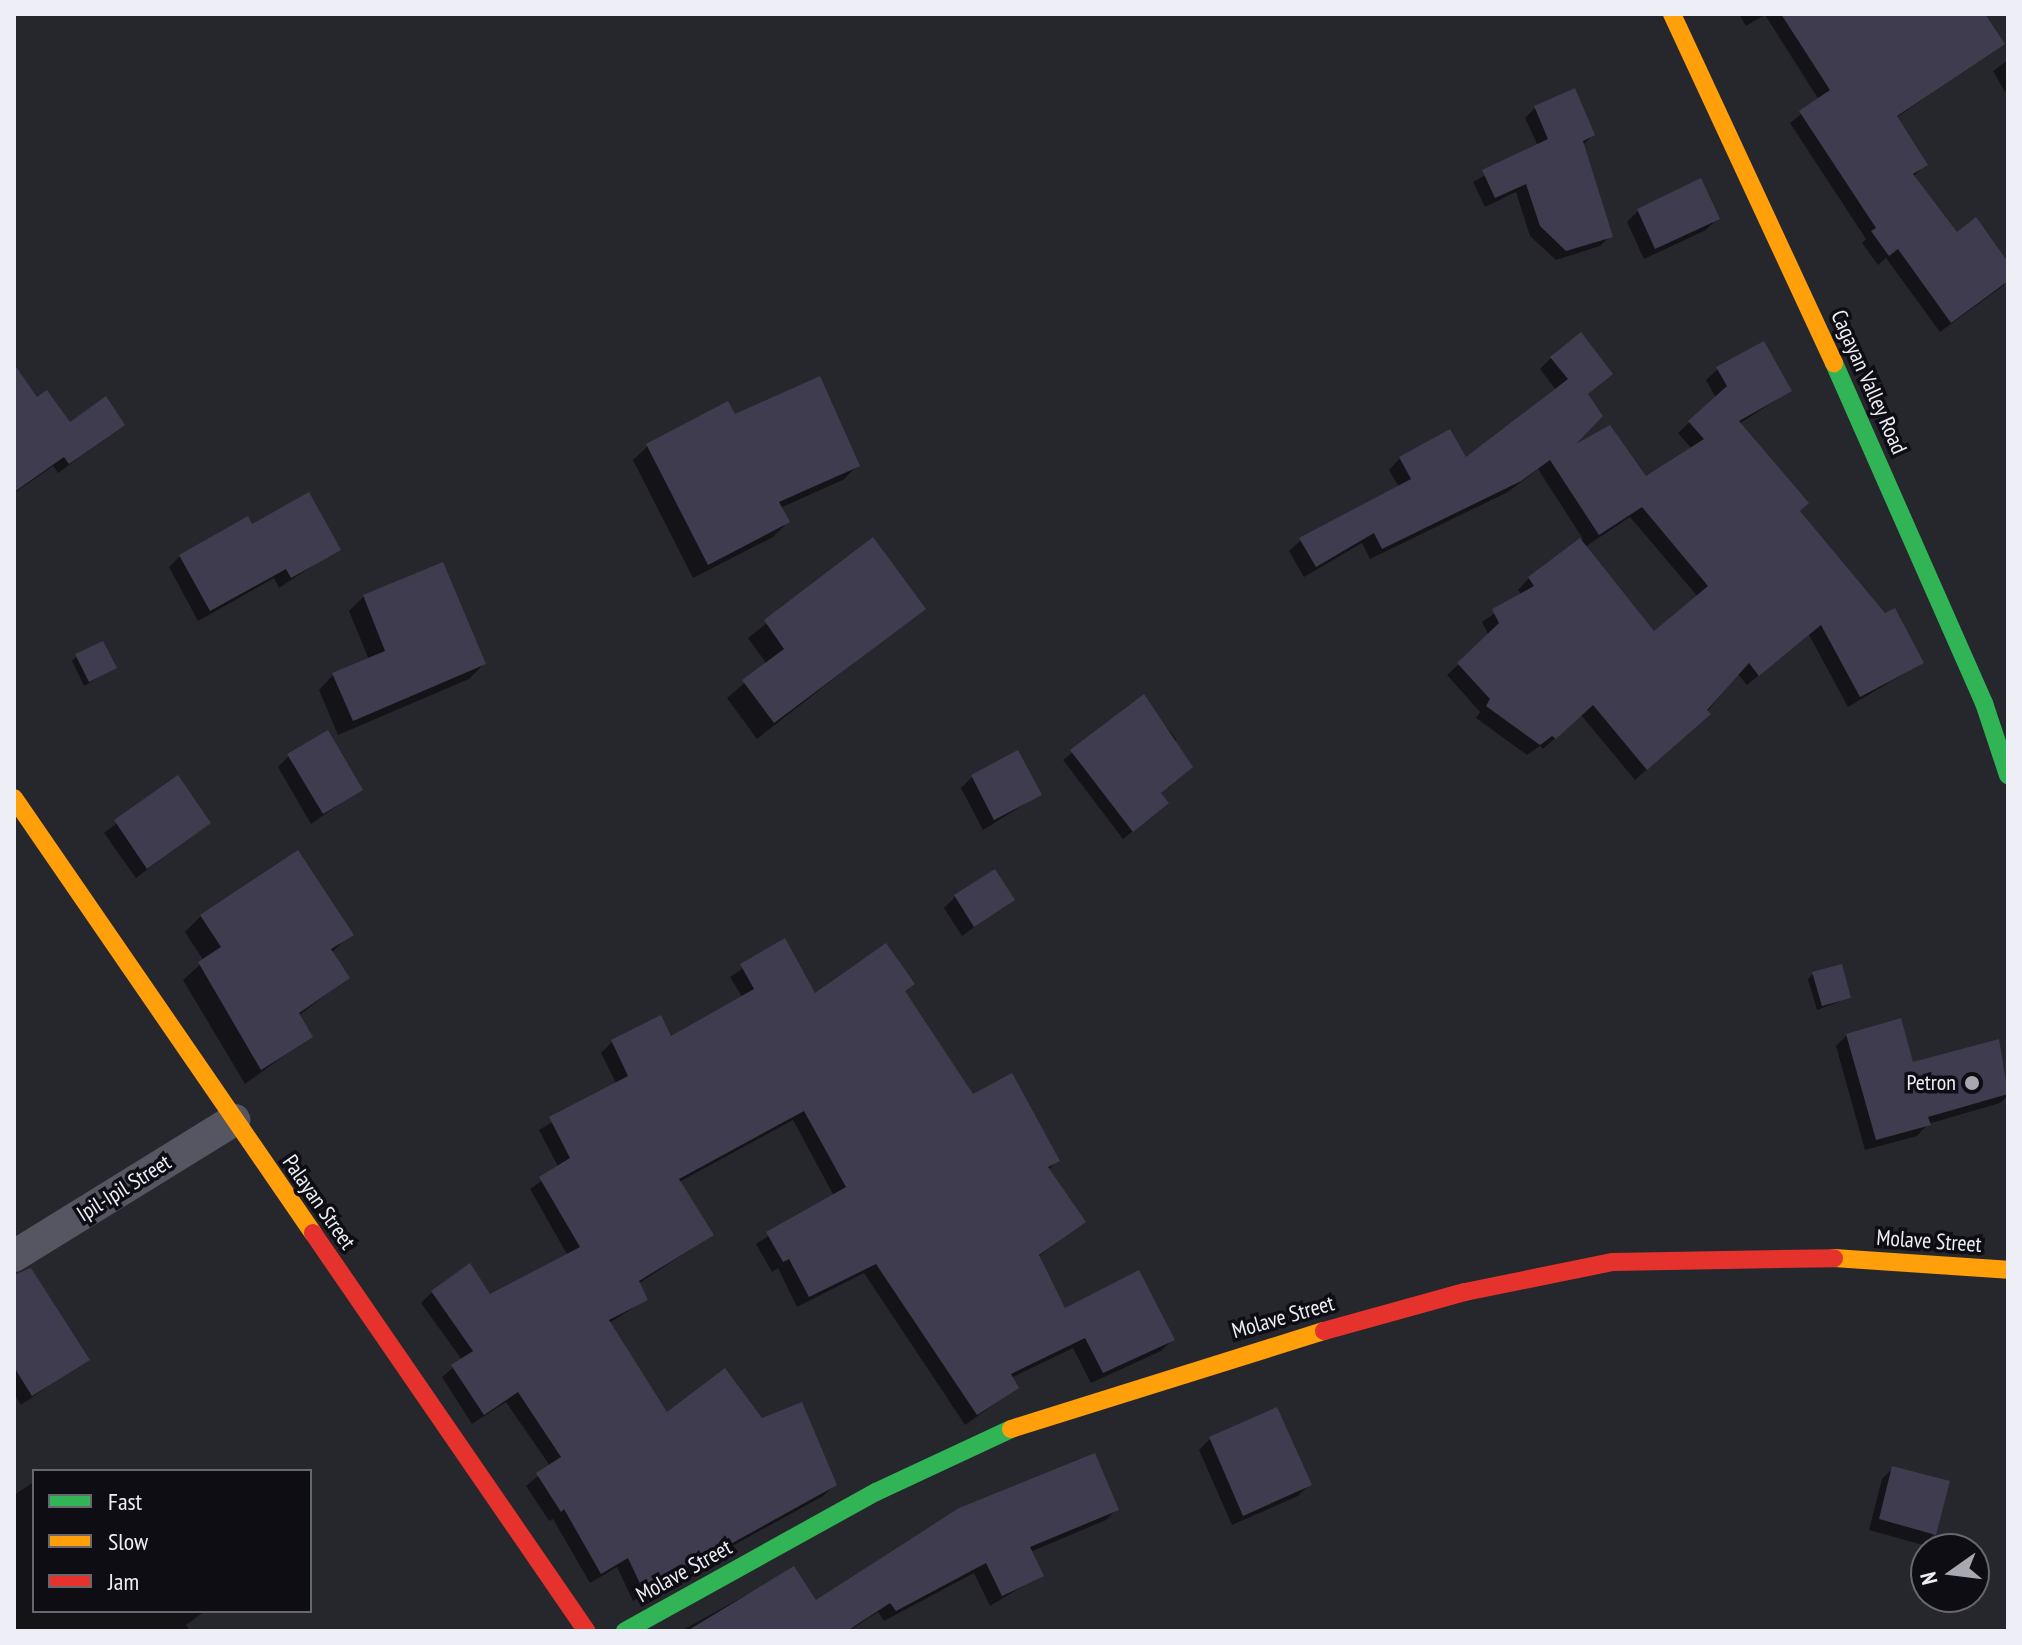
<!DOCTYPE html>
<html>
<head>
<meta charset="utf-8">
<style>
	body { margin:0 }
	#map { position:relative; width:2022px; height:1645px; overflow:hidden; background:#26262d; font-family:"PT Sans Narrow",sans-serif }
	div>[style] { position:absolute }
	.shadow>* { inset:0; background:#0007 }
	.building>* { inset:0; background:#3f3c4f }
	.street>* { height:32px; margin:-16px; padding:0 16px; transform-origin:16px; border-radius:16px; background:#565662 }
	.fast>* { height:18px; margin:-9px; padding:0 9px; transform-origin:9px; border-radius:9px; background:#30b455 }
	.slow>* { height:18px; margin:-9px; padding:0 9px; transform-origin:9px; border-radius:9px; background:#ff9f0a }
	.jam>* { height:18px; margin:-9px; padding:0 9px; transform-origin:9px; border-radius:9px; background:#e5322d }
	.dots>* { width:22px; height:22px; translate:-50% -50%; box-sizing:border-box; border:4px solid #0d0d13; border-radius:50% }
	span { translate:-50% -50%; white-space:nowrap; text-align:center; line-height:1.15; -webkit-text-stroke:7px #0d0d13; paint-order:stroke }
	.street-label { font-size:22px; color:#eeeef7 }
	.poi-label { font-size:22px; color:#eeeef7 }
	.right { translate:-100% -50%; text-align:right }
	.frame { position:absolute; inset:0; border:16px solid #eeeef7; pointer-events:none }
	.legend { position:absolute; left:32px; top:1469px; width:280px; height:144px; box-sizing:border-box; background:#0d0d13; border:2px solid #67676e; margin:0; padding:10px 14px; list-style:none; font-size:24px; color:#eeeef7 }
	.legend li { display:flex; align-items:center; gap:16px; height:40px }
	.legend b { width:40px; border:2px solid #67676e }
	.north { position:absolute; left:1910px; top:1533px; width:80px; height:80px; box-sizing:border-box; background:#0d0d13; border:2px solid #67676e; border-radius:50%; rotate:256deg; font-size:22px; font-weight:700; line-height:32px; text-align:center; color:#eeeef7 }
	.north::after { content:''; display:block; margin:auto; width:28px; height:36px; background:#a8a8b0; clip-path:polygon(50% 0,100% 100%,50% 72%,0 100%) }
</style>
</head>
<body>
<div id="map">
	<div class="shadow">
		<i style="clip-path:polygon(1739px 14px,1983px 14px,2002px 43px,1896px 118px,1925px 165px,1913px 177px,1957px 234px,2008px 265px,2004px 285px,1940px 332px,1886px 258px,1878px 265px,1862px 243px,1866px 239px,1790px 123px,1819px 100px,1765px 15px,1746px 26px)"></i>
		<i style="clip-path:polygon(2008px 60px,2008px 97px,1993px 71px)"></i>
		<i style="clip-path:polygon(1535px 108px,1593px 135px,1582px 146px,1610px 236px,1600px 246px,1556px 260px,1530px 236px,1516px 192px,1485px 207px,1473px 182px,1538px 146px,1525px 118px)"></i>
		<i style="clip-path:polygon(1638px 211px,1717px 219px,1706px 230px,1644px 259px,1627px 222px)"></i>
		<i style="clip-path:polygon(evenodd,1551px 358px,1586px 395px,1567px 450px,1645px 479px,1692px 449px,1678px 433px,1716px 398px,1706px 380px,1718px 369px,1790px 391px,1739px 424px,1798px 512px,1922px 663px,1848px 707px,1809px 635px,1747px 685px,1737px 673px,1697px 725px,1635px 780px,1581px 715px,1543px 749px,1540px 746px,1527px 755px,1476px 718px,1480px 712px,1447px 675px,1489px 636px,1482px 622px,1522px 595px,1518px 590px,1529px 578px,1583px 539px,1538px 469px,1508px 492px,1370px 559px,1362px 543px,1304px 577px,1289px 551px,1301px 540px,1399px 487px,1389px 470px,1400px 458px,1465px 460px,1556px 390px,1540px 369px,1551px 358px,1630px 517px,1698px 597px,1654px 634px,1585px 547px,1630px 517px)"></i>
		<i style="clip-path:polygon(14px 368px,36px 400px,69px 424px,123px 425px,58px 473px,53px 466px,14px 493px)"></i>
		<i style="clip-path:polygon(734px 417px,858px 465px,843px 480px,780px 508px,788px 522px,773px 537px,693px 578px,633px 460px,648px 446px)"></i>
		<i style="clip-path:polygon(252px 526px,338px 549px,279px 588px,274px 578px,198px 621px,169px 567px,180px 556px)"></i>
		<i style="clip-path:polygon(873px 540px,924px 608px,757px 739px,727px 698px,767px 664px,748px 638px)"></i>
		<i style="clip-path:polygon(364px 596px,484px 664px,469px 679px,338px 735px,319px 690px,333px 675px,369px 660px,349px 611px)"></i>
		<i style="clip-path:polygon(77px 656px,114px 668px,84px 686px,72px 661px)"></i>
		<i style="clip-path:polygon(1143px 697px,1176px 739px,1157px 812px,1123px 839px,1063px 760px)"></i>
		<i style="clip-path:polygon(289px 756px,361px 789px,311px 824px,278px 767px)"></i>
		<i style="clip-path:polygon(972px 777px,1039px 795px,983px 830px,961px 788px)"></i>
		<i style="clip-path:polygon(177px 778px,209px 823px,136px 878px,104px 833px)"></i>
		<i style="clip-path:polygon(955px 897px,1012px 900px,962px 936px,944px 908px)"></i>
		<i style="clip-path:polygon(201px 916px,351px 934px,331px 953px,348px 978px,298px 1016px,311px 1036px,245px 1084px,183px 980px,204px 961px,185px 932px)"></i>
		<i style="clip-path:polygon(784px 941px,814px 996px,904px 992px,973px 1097px,1058px 1160px,1048px 1170px,1084px 1221px,1038px 1257px,1064px 1311px,1172px 1340px,1161px 1351px,1091px 1383px,1073px 1348px,1011px 1378px,1017px 1388px,965px 1425px,864px 1273px,797px 1307px,778px 1268px,772px 1272px,756px 1244px,834px 1196px,793px 1120px,679px 1182px,712px 1235px,638px 1284px,646px 1300px,609px 1323px,666px 1415px,762px 1420px,834px 1485px,823px 1496px,633px 1601px,617px 1567px,590px 1583px,553px 1519px,549px 1521px,526px 1486px,550px 1466px,506px 1402px,472px 1424px,442px 1377px,462px 1360px,421px 1303px,432px 1292px,490px 1296px,568px 1256px,530px 1189px,559px 1168px,539px 1130px,616px 1083px,601px 1053px,612px 1042px,670px 1039px,743px 998px,730px 977px)"></i>
		<i style="clip-path:polygon(1813px 974px,1849px 998px,1817px 1010px,1808px 979px)"></i>
		<i style="clip-path:polygon(1847px 1035px,1912px 1064px,1997px 1041px,2008px 1096px,2000px 1103px,1928px 1124px,1917px 1136px,1865px 1150px,1836px 1046px)"></i>
		<i style="clip-path:polygon(14px 1275px,87px 1359px,21px 1405px,14px 1394px)"></i>
		<i style="clip-path:polygon(1210px 1439px,1309px 1485px,1298px 1496px,1232px 1525px,1199px 1450px)"></i>
		<i style="clip-path:polygon(1893px 1468px,1934px 1534px,1923px 1545px,1869px 1530px,1882px 1479px)"></i>
		<i style="clip-path:polygon(32px 1483px,34px 1611px,205px 1611px,186px 1625px,190px 1631px,14px 1631px,14px 1495px)"></i>
		<i style="clip-path:polygon(1117px 1509px,1106px 1520px,1030px 1552px,1041px 1575px,990px 1606px,974px 1573px,884px 1621px,878px 1612px,852px 1629px,849px 1625px,839px 1631px,681px 1631px,793px 1569px,815px 1603px)"></i>
	</div>
	<div class="building">
		<i style="clip-path:polygon(1781px 14px,1985px 14px,2005px 44px,1897px 116px,1928px 165px,1913px 174px,1957px 232px,1976px 217px,2008px 262px,2008px 281px,1951px 323px,1898px 249px,1889px 256px,1871px 231px,1876px 228px,1799px 111px,1830px 90px)"></i>
		<i style="clip-path:polygon(1575px 88px,1595px 135px,1583px 141px,1613px 237px,1566px 251px,1540px 226px,1526px 184px,1495px 198px,1482px 170px,1548px 139px,1534px 106px)"></i>
		<i style="clip-path:polygon(1701px 178px,1720px 219px,1655px 249px,1637px 209px)"></i>
		<i style="clip-path:polygon(1581px 332px,1613px 374px,1588px 394px,1603px 416px,1576px 444px,1610px 425px,1646px 476px,1704px 439px,1688px 421px,1727px 386px,1716px 367px,1764px 341px,1792px 391px,1739px 421px,1809px 503px,1800px 511px,1885px 613px,1895px 608px,1924px 663px,1860px 697px,1821px 625px,1759px 676px,1749px 663px,1707px 710px,1711px 714px,1647px 770px,1593px 705px,1556px 739px,1552px 736px,1540px 745px,1486px 706px,1490px 699px,1457px 663px,1499px 623px,1492px 609px,1534px 586px,1528px 577px,1580px 538px,1654px 631px,1708px 586px,1642px 507px,1599px 535px,1550px 460px,1521px 481px,1382px 549px,1374px 533px,1316px 567px,1299px 538px,1411px 479px,1399px 457px,1450px 429px,1466px 457px,1568px 379px,1550px 357px)"></i>
		<i style="clip-path:polygon(14px 364px,37px 397px,47px 390px,70px 422px,106px 396px,125px 425px,69px 464px,64px 457px,14px 492px)"></i>
		<i style="clip-path:polygon(820px 376px,860px 466px,779px 502px,790px 522px,708px 565px,646px 444px,728px 401px,735px 414px)"></i>
		<i style="clip-path:polygon(309px 492px,341px 550px,291px 578px,286px 569px,210px 611px,179px 555px,248px 516px,252px 524px)"></i>
		<i style="clip-path:polygon(873px 537px,926px 609px,774px 723px,742px 680px,784px 649px,764px 620px)"></i>
		<i style="clip-path:polygon(443px 562px,486px 664px,353px 721px,332px 673px,385px 651px,363px 595px)"></i>
		<i style="clip-path:polygon(103px 641px,117px 668px,89px 682px,75px 654px)"></i>
		<i style="clip-path:polygon(1144px 694px,1193px 767px,1161px 793px,1169px 803px,1133px 832px,1070px 750px)"></i>
		<i style="clip-path:polygon(328px 730px,363px 790px,323px 814px,287px 754px)"></i>
		<i style="clip-path:polygon(1018px 750px,1042px 795px,994px 820px,971px 775px)"></i>
		<i style="clip-path:polygon(178px 775px,211px 823px,147px 869px,114px 820px)"></i>
		<i style="clip-path:polygon(298px 850px,354px 935px,331px 949px,350px 978px,299px 1013px,313px 1037px,261px 1070px,198px 962px,221px 947px,200px 915px)"></i>
		<i style="clip-path:polygon(995px 869px,1015px 900px,974px 927px,954px 895px)"></i>
		<i style="clip-path:polygon(785px 938px,815px 993px,886px 943px,915px 984px,905px 991px,973px 1094px,1012px 1073px,1060px 1161px,1048px 1167px,1086px 1222px,1039px 1255px,1065px 1308px,1139px 1270px,1175px 1340px,1103px 1373px,1085px 1338px,1011px 1374px,1019px 1388px,977px 1415px,876px 1264px,809px 1297px,789px 1259px,783px 1262px,766px 1232px,846px 1187px,804px 1111px,679px 1179px,714px 1235px,639px 1281px,648px 1300px,609px 1320px,667px 1412px,725px 1368px,762px 1418px,802px 1402px,837px 1485px,644px 1592px,628px 1558px,601px 1574px,564px 1509px,561px 1512px,536px 1473px,561px 1457px,518px 1392px,484px 1415px,451px 1365px,473px 1351px,431px 1291px,470px 1263px,490px 1294px,580px 1247px,539px 1177px,570px 1158px,549px 1117px,628px 1076px,611px 1040px,661px 1015px,671px 1036px,754px 989px,740px 964px)"></i>
		<i style="clip-path:polygon(1842px 964px,1851px 998px,1822px 1006px,1812px 972px)"></i>
		<i style="clip-path:polygon(1901px 1018px,1913px 1062px,1999px 1039px,2008px 1094px,1928px 1117px,1931px 1125px,1876px 1140px,1846px 1034px)"></i>
		<i style="clip-path:polygon(31px 1268px,90px 1360px,32px 1396px,14px 1367px,14px 1275px)"></i>
		<i style="clip-path:polygon(1277px 1407px,1312px 1485px,1243px 1516px,1209px 1437px)"></i>
		<i style="clip-path:polygon(1095px 1453px,1119px 1510px,1030px 1547px,1044px 1576px,1002px 1596px,986px 1563px,896px 1611px,890px 1603px,847px 1631px,687px 1631px,794px 1566px,816px 1600px,959px 1508px)"></i>
		<i style="clip-path:polygon(1892px 1466px,1950px 1481px,1936px 1535px,1879px 1519px)"></i>
	</div>
	<div class="street">
		<i style="left:14px;top:1256px;width:259px;rotate:-31.7deg"></i>
	</div>
	<div class="fast">
		<i style="left:1834px;top:363px;width:372px;rotate:66.2deg"></i>
		<i style="left:1984px;top:703px;width:76px;rotate:71.6deg"></i>
		<i style="left:625px;top:1631px;width:287px;rotate:-29deg"></i>
		<i style="left:876px;top:1492px;width:149px;rotate:-25deg"></i>
	</div>
	<div class="slow">
		<i style="left:1672px;top:14px;width:385px;rotate:65.1deg"></i>
		<i style="left:14px;top:798px;width:528px;rotate:55.5deg"></i>
		<i style="left:1834px;top:1258px;width:174px;rotate:3.9deg"></i>
		<i style="left:1011px;top:1429px;width:328px;rotate:-17.4deg"></i>
	</div>
	<div class="jam">
		<i style="left:313px;top:1233px;width:483px;rotate:55.5deg"></i>
		<i style="left:1324px;top:1331px;width:146px;rotate:-15.5deg"></i>
		<i style="left:1465px;top:1292px;width:151px;rotate:-11.5deg"></i>
		<i style="left:1613px;top:1262px;width:221px;rotate:-1deg"></i>
	</div>
	<div class="dots">
		<i style="left:1972px;top:1083px;background:#a8a8b0"></i>
	</div>
	<div class="street-label">
		<span style="left:1869px;top:382px;rotate:66deg">Cagayan Valley Road</span>
		<span style="left:124px;top:1188px;rotate:-32deg">Ipil-Ipil Street</span>
		<span style="left:319px;top:1202px;rotate:55deg">Palayan Street</span>
		<span style="left:1929px;top:1241px;rotate:4deg">Molave Street</span>
		<span style="left:1283px;top:1317px;rotate:-16deg">Molave Street</span>
		<span style="left:684px;top:1571px;rotate:-29deg">Molave Street</span>
	</div>
	<div class="poi-label">
		<span class="right" style="left:1956px;top:1083px">Petron</span>
	</div>
	<div class="frame"></div>
	<ul class="legend">
	<li><b style="height:10px;background:#30b455"></b>Fast</li>
	<li><b style="height:10px;background:#ff9f0a"></b>Slow</li>
	<li><b style="height:10px;background:#e5322d"></b>Jam</li>
	</ul>
	<div class="north">N</div>
</div>
</body>
</html>
